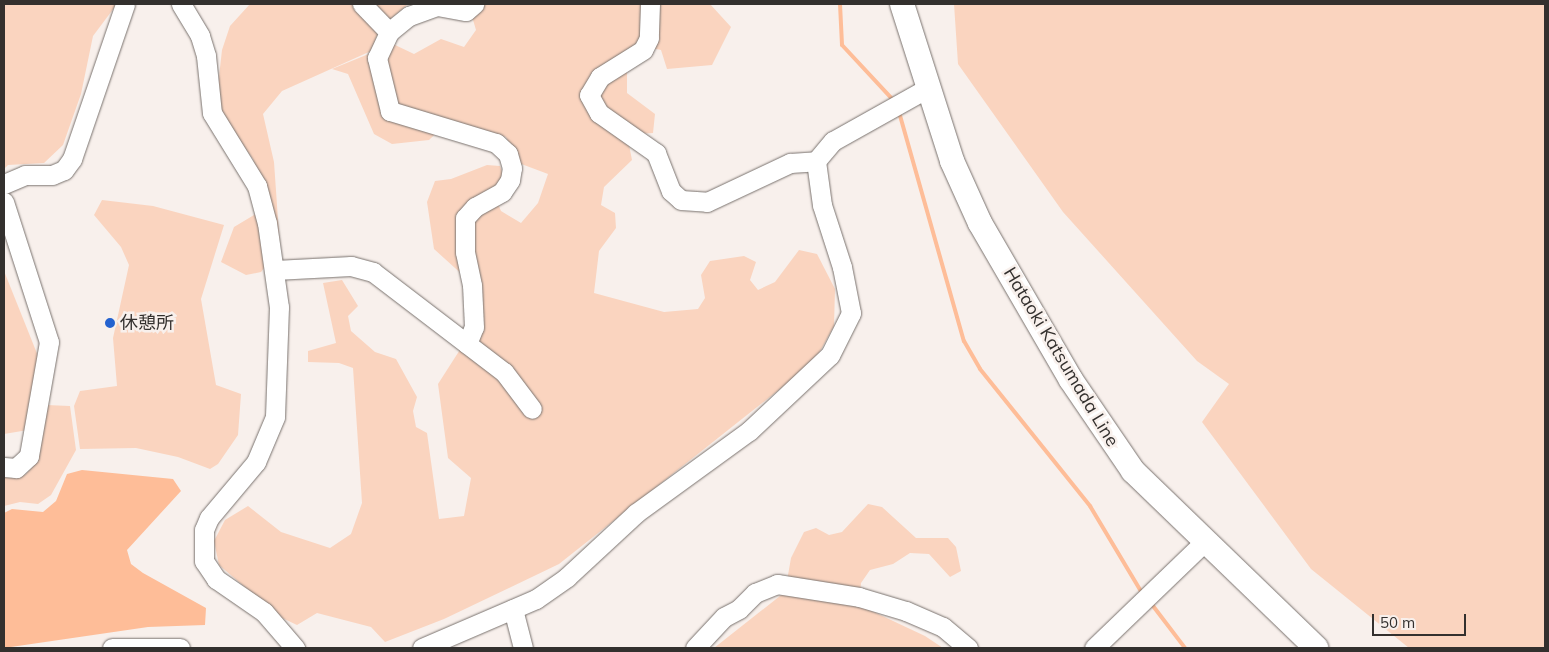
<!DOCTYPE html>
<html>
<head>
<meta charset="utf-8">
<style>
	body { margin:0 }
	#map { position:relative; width:1549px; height:652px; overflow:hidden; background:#f8f0ec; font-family:Mulish,"Noto Sans JP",sans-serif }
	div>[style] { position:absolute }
	.green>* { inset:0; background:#fad4bf }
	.water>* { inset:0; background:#febd98 }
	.stream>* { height:4px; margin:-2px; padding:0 2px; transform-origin:2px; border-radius:2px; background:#febd98 }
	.roads { filter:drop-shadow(0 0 1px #79726e) drop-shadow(0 0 1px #79726e) }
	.minor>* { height:19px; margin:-9.5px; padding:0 9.5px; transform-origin:9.5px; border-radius:9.5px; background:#fff }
	.major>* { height:24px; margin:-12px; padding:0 12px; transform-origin:12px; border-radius:12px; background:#fff }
	.dots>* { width:14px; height:14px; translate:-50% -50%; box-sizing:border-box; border:2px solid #f8f0ec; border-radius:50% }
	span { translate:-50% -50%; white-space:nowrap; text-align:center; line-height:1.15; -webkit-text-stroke:5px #f8f0ec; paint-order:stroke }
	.poi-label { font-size:18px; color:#33302e }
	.left { translate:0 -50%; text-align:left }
	.street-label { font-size:18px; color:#33302e }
	.frame { position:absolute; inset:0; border:5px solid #33302e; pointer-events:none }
	.scale { position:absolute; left:1372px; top:614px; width:94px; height:22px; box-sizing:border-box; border:2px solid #33302e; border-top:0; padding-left:6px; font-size:15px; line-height:18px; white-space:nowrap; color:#33302e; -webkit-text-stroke:4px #f8f0ec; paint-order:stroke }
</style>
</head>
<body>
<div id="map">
	<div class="green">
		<i style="clip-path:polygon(4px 4px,117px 4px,93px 36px,81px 94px,63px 145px,44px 163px,8px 165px,4px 169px)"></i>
		<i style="clip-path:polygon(250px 4px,408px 4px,380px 28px,371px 51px,282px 91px,263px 114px,274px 162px,280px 248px,261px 272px,246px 275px,221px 262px,234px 227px,254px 215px,266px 201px,253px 159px,223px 119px,217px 95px,222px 50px,230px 26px)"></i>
		<i style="clip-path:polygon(479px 4px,710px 4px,731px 27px,712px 65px,667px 69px,661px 50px,641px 46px,627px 58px,627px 93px,655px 114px,653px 133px,638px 134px,629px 145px,632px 160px,604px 187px,601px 205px,615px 213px,616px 228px,599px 251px,594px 293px,664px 312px,698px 309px,705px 298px,701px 275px,710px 261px,744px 256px,756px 262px,750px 280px,758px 290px,775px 282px,799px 250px,817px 254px,835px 289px,834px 326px,814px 362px,559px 564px,444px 619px,385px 642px,371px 627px,317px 613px,297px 625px,280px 617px,219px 565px,214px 541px,225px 520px,248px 506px,281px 532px,330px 548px,351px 534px,362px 503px,353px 368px,339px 363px,308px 362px,308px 351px,336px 343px,323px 283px,342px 280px,358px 306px,348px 316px,351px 331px,375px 352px,396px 359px,417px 397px,413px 411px,416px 427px,427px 433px,439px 519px,464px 516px,471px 478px,448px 458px,438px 384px,479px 320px,476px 287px,434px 249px,427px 202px,435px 181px,451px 179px,487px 165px,500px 166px,505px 181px,494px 194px,501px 211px,521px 223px,538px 203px,548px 174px,516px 162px,506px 137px,448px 122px,429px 140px,392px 144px,374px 134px,348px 74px,332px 69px,393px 44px,414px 54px,441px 39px,464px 47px,476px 30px,471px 13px)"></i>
		<i style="clip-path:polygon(954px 4px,1545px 4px,1545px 648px,1409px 648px,1311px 569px,1202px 422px,1229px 384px,1197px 361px,1063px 212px,958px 64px)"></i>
		<i style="clip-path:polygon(102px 200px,153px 206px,224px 225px,201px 299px,216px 385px,241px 394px,238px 435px,218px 464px,210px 469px,178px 457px,136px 448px,80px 449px,74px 406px,80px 391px,117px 386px,113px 338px,129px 265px,121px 247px,94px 215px)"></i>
		<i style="clip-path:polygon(4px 271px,40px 361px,28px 430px,4px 434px)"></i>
		<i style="clip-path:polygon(46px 405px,70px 406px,76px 450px,51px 495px,38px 504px,20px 502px,4px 506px,4px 476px,25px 475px,34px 465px)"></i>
		<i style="clip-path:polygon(868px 504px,882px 507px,916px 538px,948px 538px,956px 547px,961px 571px,950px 577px,929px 554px,910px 553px,893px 564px,870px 570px,861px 583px,859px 605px,925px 636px,943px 648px,714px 648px,785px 592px,791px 558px,804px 532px,816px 528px,829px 535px,842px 532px)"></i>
	</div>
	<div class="water">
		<i style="clip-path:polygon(82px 470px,173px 479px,181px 491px,127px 550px,131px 564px,143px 573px,206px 608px,205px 625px,148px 627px,4px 648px,4px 513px,12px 509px,43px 512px,56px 501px,67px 474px)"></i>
	</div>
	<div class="stream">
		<i style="left:840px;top:4px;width:41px;rotate:87.2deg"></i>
		<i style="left:842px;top:45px;width:76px;rotate:47.1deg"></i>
		<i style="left:899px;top:112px;width:238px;rotate:74.2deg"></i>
		<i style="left:964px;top:341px;width:32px;rotate:60deg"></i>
		<i style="left:980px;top:369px;width:176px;rotate:51.2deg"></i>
		<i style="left:1090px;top:506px;width:101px;rotate:59.1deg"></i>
		<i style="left:1150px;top:602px;width:58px;rotate:52.7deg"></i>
	</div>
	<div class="roads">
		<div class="minor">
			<i style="left:181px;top:4px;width:37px;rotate:59deg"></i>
			<i style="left:200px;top:36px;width:21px;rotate:73deg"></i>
			<i style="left:206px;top:56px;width:57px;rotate:84deg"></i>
			<i style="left:212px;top:113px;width:86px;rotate:58.3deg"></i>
			<i style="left:257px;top:186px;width:38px;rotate:75deg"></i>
			<i style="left:267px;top:223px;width:85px;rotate:81.9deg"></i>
			<i style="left:279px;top:307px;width:110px;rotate:92.1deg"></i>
			<i style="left:275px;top:417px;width:49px;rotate:112.9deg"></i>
			<i style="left:256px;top:462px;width:73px;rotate:130deg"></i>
			<i style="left:209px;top:518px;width:13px;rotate:113deg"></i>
			<i style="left:204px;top:530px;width:31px;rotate:90deg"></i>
			<i style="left:204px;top:561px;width:22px;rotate:56deg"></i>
			<i style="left:216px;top:579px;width:58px;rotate:34.5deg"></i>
			<i style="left:264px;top:612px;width:48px;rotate:49.3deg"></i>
			<i style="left:362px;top:4px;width:39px;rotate:46deg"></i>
			<i style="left:650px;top:4px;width:34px;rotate:92deg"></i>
			<i style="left:649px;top:38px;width:13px;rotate:117deg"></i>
			<i style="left:643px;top:50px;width:51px;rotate:147.9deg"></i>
			<i style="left:600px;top:77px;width:21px;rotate:121deg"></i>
			<i style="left:589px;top:95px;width:21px;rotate:61deg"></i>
			<i style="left:599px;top:113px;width:70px;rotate:35.1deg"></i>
			<i style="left:656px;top:153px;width:41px;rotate:68.5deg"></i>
			<i style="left:671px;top:191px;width:13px;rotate:42deg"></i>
			<i style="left:681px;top:200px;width:26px;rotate:4deg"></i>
			<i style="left:707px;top:202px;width:92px;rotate:-25.2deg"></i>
			<i style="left:790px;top:163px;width:26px;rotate:-4deg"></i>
			<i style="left:4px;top:184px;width:23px;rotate:-23deg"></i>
			<i style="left:25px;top:175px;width:27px"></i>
			<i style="left:52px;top:175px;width:13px;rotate:-23deg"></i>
			<i style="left:64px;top:170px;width:14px;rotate:-54deg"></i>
			<i style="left:72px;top:159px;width:164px;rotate:-71.1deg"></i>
			<i style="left:4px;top:202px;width:147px;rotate:72.2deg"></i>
			<i style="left:49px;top:342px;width:116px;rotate:100deg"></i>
			<i style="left:29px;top:456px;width:18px;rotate:137deg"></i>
			<i style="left:16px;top:468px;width:12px;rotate:-175deg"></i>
			<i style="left:275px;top:270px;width:76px;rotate:-3deg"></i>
			<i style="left:351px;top:266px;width:23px;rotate:15deg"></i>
			<i style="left:373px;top:272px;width:165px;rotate:37.4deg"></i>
			<i style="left:504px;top:372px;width:46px;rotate:52.9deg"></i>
			<i style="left:467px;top:344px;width:18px;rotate:-68deg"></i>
			<i style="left:474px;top:327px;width:42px;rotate:-92.7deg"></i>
			<i style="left:472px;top:285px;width:34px;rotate:-102deg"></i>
			<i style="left:465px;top:252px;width:34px;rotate:-90deg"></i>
			<i style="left:465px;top:218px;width:15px;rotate:-48deg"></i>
			<i style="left:475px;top:207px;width:31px;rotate:-29deg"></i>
			<i style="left:502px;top:192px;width:14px;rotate:-56deg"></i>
			<i style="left:510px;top:180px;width:12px;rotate:-81deg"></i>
			<i style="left:512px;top:168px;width:15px;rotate:-106deg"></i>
			<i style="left:508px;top:154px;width:16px;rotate:-137deg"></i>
			<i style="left:496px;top:143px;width:111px;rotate:-163.2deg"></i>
			<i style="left:390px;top:111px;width:55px;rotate:-103.8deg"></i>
			<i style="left:377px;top:58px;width:29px;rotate:-65deg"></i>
			<i style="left:389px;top:32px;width:26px;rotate:-39deg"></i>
			<i style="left:409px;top:16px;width:30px;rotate:-20deg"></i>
			<i style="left:437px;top:6px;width:29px;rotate:10deg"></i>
			<i style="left:466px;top:11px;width:11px;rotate:-41deg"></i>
			<i style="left:513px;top:609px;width:40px;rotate:75.6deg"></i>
			<i style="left:112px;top:648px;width:68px"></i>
			<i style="left:422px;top:648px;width:124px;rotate:-23.3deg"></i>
			<i style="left:536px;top:599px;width:38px;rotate:-35deg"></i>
			<i style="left:567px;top:577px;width:94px;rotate:-42.8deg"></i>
			<i style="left:636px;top:513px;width:140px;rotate:-36deg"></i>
			<i style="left:749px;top:431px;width:111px;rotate:-43.2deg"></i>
			<i style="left:830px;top:355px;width:47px;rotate:-63.4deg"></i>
			<i style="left:851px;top:313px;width:47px;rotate:-101.1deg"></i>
			<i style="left:842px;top:267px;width:65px;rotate:-107.9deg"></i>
			<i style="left:822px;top:205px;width:44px;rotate:-97.8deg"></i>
			<i style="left:816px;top:161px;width:26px;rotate:-50deg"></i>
			<i style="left:833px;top:141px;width:109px;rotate:-29.2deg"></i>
			<i style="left:695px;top:648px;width:42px;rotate:-46.9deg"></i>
			<i style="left:724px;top:617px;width:17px;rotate:-28deg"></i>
			<i style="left:739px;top:609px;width:23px;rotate:-45deg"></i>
			<i style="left:755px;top:593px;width:24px;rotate:-22deg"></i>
			<i style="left:777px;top:584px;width:83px;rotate:9deg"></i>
			<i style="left:859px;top:597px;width:49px;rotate:16.6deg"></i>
			<i style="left:906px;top:611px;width:40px;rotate:23.4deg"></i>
			<i style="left:943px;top:627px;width:33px;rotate:40deg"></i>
			<i style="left:1094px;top:648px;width:153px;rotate:-43.9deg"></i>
		</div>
		<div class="major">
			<i style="left:902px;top:4px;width:165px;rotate:72.3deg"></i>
			<i style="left:952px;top:161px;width:68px;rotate:65.7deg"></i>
			<i style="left:980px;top:223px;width:181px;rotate:59.9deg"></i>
			<i style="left:1071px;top:380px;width:110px;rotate:55.7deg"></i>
			<i style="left:1133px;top:471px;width:255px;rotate:44deg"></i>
		</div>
	</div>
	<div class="dots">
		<i style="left:110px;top:323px;background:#2462cf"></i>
	</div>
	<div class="poi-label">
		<span class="left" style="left:120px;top:323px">休憩所</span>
	</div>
	<div class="street-label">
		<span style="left:1061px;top:357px;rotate:59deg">Hataoki Katsumada Line</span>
	</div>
	<div class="frame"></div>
	<div class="scale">50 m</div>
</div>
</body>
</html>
